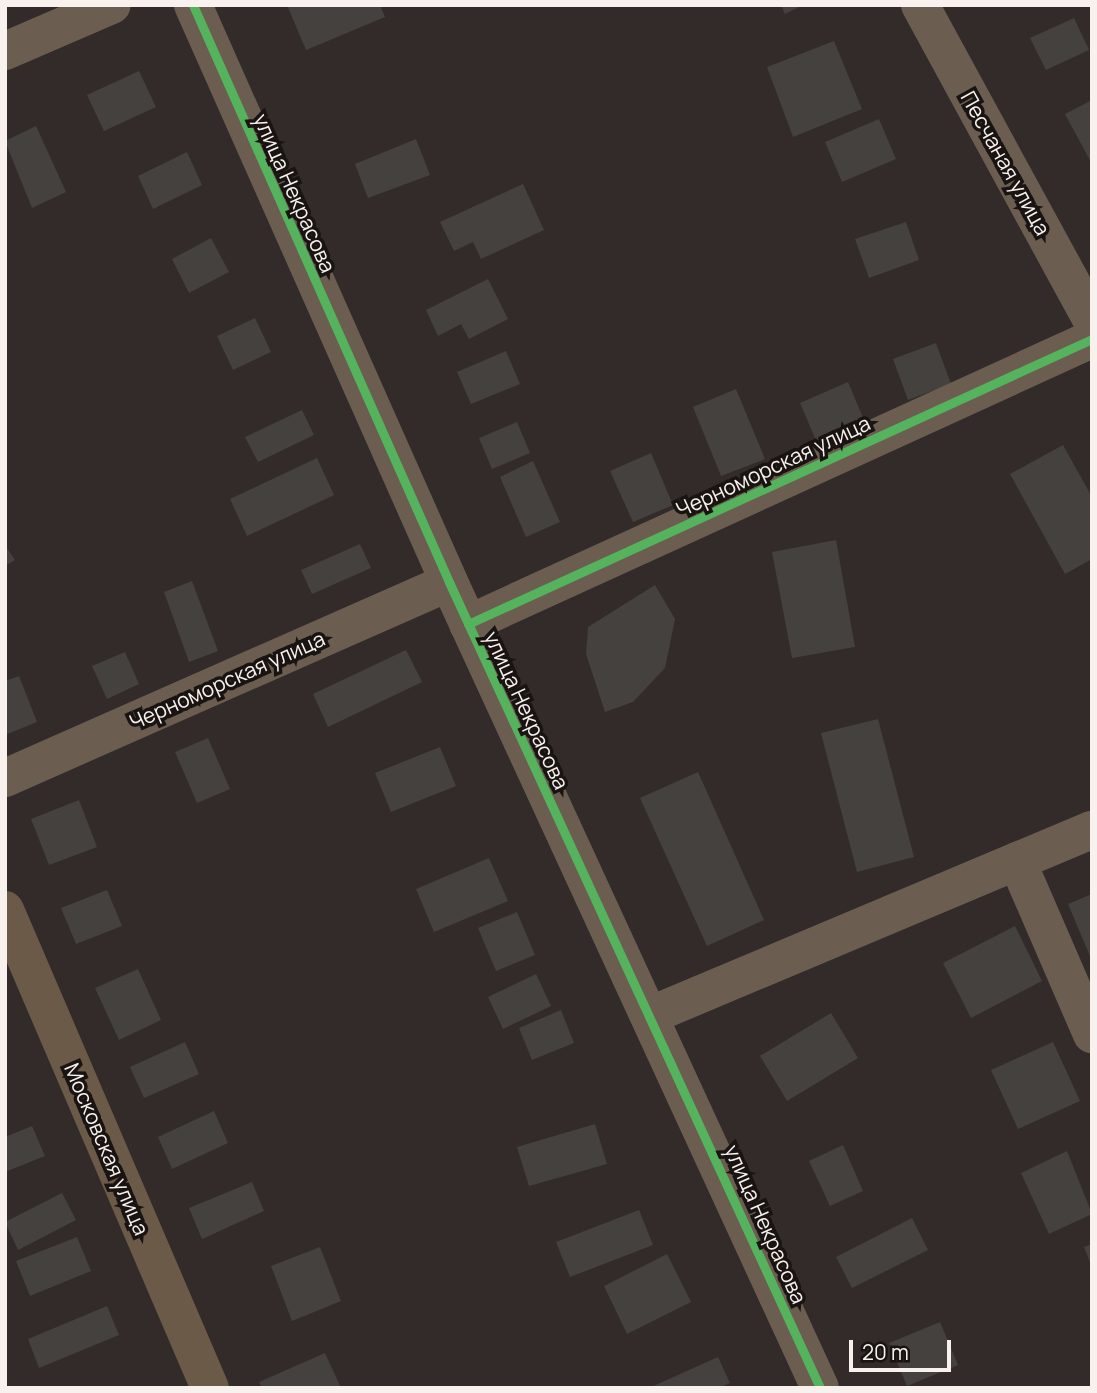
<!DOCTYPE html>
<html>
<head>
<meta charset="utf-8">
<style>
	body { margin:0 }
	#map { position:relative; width:1097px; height:1393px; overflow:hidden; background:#322b2a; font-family:Manrope,sans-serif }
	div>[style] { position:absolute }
	.building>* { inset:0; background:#45413f }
	.street>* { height:38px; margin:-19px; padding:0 19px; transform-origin:19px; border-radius:19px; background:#6b5e51 }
	.secondary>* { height:38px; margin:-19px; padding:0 19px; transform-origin:19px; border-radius:19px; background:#6a5a47 }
	.cycleway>* { height:9px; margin:-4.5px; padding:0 4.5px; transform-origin:4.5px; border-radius:4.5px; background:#56b35d }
	span { translate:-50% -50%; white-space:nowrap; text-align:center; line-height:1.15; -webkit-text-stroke:7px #191412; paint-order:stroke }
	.street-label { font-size:21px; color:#f8f1ee }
	.frame { position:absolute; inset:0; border:7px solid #f8f1ee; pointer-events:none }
	.scale { position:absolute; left:849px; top:1340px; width:102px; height:32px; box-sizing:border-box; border:4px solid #f8f1ee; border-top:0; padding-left:9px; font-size:21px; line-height:24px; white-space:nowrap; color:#f8f1ee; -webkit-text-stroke:5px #191412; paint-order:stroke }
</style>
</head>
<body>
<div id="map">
	<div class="building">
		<i style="clip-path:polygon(287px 5px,380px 5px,385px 17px,306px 50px)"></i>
		<i style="clip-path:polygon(781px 5px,803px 5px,785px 14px)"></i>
		<i style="clip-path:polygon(1074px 18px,1089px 50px,1046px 70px,1030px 38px)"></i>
		<i style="clip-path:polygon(834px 41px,862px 109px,793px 137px,767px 67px)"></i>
		<i style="clip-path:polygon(139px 71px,156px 107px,104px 131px,87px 95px)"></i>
		<i style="clip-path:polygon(1092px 100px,1092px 164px,1065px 114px)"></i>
		<i style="clip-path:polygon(879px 119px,896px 159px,842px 182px,825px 142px)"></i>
		<i style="clip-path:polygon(36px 126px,66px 192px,32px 208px,5px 141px)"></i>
		<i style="clip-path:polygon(416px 139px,430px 175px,368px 198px,355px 164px)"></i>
		<i style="clip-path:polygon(187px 152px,202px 185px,153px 209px,138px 176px)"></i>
		<i style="clip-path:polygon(523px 184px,544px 230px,481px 259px,473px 242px,454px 251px,440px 222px)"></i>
		<i style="clip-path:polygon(906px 222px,919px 260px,869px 278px,855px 239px)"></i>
		<i style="clip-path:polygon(211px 238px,229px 272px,189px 293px,172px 259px)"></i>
		<i style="clip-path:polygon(488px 279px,508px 319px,469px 339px,461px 324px,438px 336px,426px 310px)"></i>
		<i style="clip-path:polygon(255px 318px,271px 352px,233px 370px,217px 336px)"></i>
		<i style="clip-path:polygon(936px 343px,951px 384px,908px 400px,893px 359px)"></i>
		<i style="clip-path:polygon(506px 351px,520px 384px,471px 404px,457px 372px)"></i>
		<i style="clip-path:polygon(848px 382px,866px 425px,818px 445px,800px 403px)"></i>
		<i style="clip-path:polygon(736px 389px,765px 459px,721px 476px,693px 407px)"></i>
		<i style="clip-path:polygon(302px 410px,314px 435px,258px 462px,245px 437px)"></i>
		<i style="clip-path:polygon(517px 422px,530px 453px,492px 469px,479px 438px)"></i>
		<i style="clip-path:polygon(1063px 445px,1092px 497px,1092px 559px,1065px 574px,1010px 474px)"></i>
		<i style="clip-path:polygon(651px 453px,673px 505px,633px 522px,610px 471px)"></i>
		<i style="clip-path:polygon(317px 458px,334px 495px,247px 536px,230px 499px)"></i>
		<i style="clip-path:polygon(533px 461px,560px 522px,526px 537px,500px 477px)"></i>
		<i style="clip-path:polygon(836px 540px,855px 647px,792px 658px,772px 552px)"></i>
		<i style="clip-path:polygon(360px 544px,371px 568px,312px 594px,301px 570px)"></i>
		<i style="clip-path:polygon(5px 545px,15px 560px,5px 566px)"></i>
		<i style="clip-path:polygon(192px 581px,218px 651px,189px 662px,164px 592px)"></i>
		<i style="clip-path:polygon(655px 585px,675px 619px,665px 668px,633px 702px,605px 712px,586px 654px,588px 627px)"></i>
		<i style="clip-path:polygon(406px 650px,422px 682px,328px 727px,313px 694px)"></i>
		<i style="clip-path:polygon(125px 652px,139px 684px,107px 699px,92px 666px)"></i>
		<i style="clip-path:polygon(19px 676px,37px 722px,5px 735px,5px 681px)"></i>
		<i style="clip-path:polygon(878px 719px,914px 857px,857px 872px,821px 733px)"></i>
		<i style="clip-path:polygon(208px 738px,230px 789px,197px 803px,175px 752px)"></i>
		<i style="clip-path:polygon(440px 747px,456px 786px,391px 812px,375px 773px)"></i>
		<i style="clip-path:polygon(698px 772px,764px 920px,707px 946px,640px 798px)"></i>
		<i style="clip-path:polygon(79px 800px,97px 847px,49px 865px,31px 819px)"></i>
		<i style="clip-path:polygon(489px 858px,508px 901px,434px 932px,416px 889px)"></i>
		<i style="clip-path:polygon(107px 890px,122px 926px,76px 944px,61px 908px)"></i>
		<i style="clip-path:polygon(1092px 894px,1092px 961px,1068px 904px)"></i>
		<i style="clip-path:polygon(517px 912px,535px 955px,496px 971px,478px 928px)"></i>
		<i style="clip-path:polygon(1015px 926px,1042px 981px,971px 1018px,943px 963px)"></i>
		<i style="clip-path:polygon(138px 969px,161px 1020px,119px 1040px,95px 988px)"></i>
		<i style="clip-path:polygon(536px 974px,551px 1006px,503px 1029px,488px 997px)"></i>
		<i style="clip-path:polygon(561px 1010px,574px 1043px,532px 1060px,519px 1028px)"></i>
		<i style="clip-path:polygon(831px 1013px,858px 1058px,787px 1101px,760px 1056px)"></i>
		<i style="clip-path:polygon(185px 1042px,199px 1074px,144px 1098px,130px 1067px)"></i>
		<i style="clip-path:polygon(1053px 1042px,1080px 1101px,1018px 1129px,991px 1070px)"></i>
		<i style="clip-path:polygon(214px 1111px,228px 1143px,172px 1169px,158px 1137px)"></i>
		<i style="clip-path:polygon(595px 1124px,607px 1164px,529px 1186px,517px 1147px)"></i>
		<i style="clip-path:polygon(32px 1126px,45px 1156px,5px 1172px,5px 1137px)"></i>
		<i style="clip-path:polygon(843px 1145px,863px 1191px,830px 1206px,809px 1161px)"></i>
		<i style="clip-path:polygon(1067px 1151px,1092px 1214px,1049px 1234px,1021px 1173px)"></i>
		<i style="clip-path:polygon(252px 1182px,264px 1211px,202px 1239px,189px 1208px)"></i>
		<i style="clip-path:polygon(62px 1193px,76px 1220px,18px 1250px,5px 1222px)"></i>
		<i style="clip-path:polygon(639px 1210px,653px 1245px,570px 1277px,556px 1242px)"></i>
		<i style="clip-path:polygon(912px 1218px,928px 1250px,852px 1288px,836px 1257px)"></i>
		<i style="clip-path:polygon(77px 1237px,91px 1271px,30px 1296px,16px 1261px)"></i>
		<i style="clip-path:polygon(1092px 1244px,1092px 1265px,1091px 1265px,1084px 1247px)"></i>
		<i style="clip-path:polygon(320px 1247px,341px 1301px,292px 1321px,271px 1266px)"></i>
		<i style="clip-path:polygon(667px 1254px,691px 1302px,627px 1334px,604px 1286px)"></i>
		<i style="clip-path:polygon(107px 1306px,119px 1335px,39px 1368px,28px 1339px)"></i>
		<i style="clip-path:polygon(940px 1322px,958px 1365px,907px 1386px,889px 1343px)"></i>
		<i style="clip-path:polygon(325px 1353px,341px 1388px,262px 1388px,259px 1382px)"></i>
		<i style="clip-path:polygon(718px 1357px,730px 1383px,719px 1388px,649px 1388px)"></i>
	</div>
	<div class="street">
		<i style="left:193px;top:5px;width:631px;rotate:66.07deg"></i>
		<i style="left:449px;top:582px;width:887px;rotate:65.28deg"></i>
		<i style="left:920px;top:5px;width:359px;rotate:61.4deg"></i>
		<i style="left:5px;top:51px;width:116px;rotate:-23.3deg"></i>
		<i style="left:468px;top:624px;width:686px;rotate:-24.55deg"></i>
		<i style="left:5px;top:778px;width:485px;rotate:-23.8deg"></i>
		<i style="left:1017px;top:861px;width:189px;rotate:66.6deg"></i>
		<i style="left:651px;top:1015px;width:478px;rotate:-22.8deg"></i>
	</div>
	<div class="secondary">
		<i style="left:5px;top:910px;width:520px;rotate:66.79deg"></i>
	</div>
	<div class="cycleway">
		<i style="left:193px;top:5px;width:631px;rotate:66.07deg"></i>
		<i style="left:449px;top:582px;width:887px;rotate:65.28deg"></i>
		<i style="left:468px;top:624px;width:686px;rotate:-24.55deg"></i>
	</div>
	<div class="street-label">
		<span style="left:1006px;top:163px;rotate:61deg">Песчаная улица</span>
		<span style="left:295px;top:193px;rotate:66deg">улица Некрасова</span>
		<span style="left:773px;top:466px;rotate:-25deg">Черноморская улица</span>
		<span style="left:227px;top:680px;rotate:-24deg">Черноморская улица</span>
		<span style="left:527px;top:710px;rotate:65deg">улица Некрасова</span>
		<span style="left:107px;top:1149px;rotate:67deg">Московская улица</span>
		<span style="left:766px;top:1224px;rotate:66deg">улица Некрасова</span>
	</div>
	<div class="frame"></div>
	<div class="scale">20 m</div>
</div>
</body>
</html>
